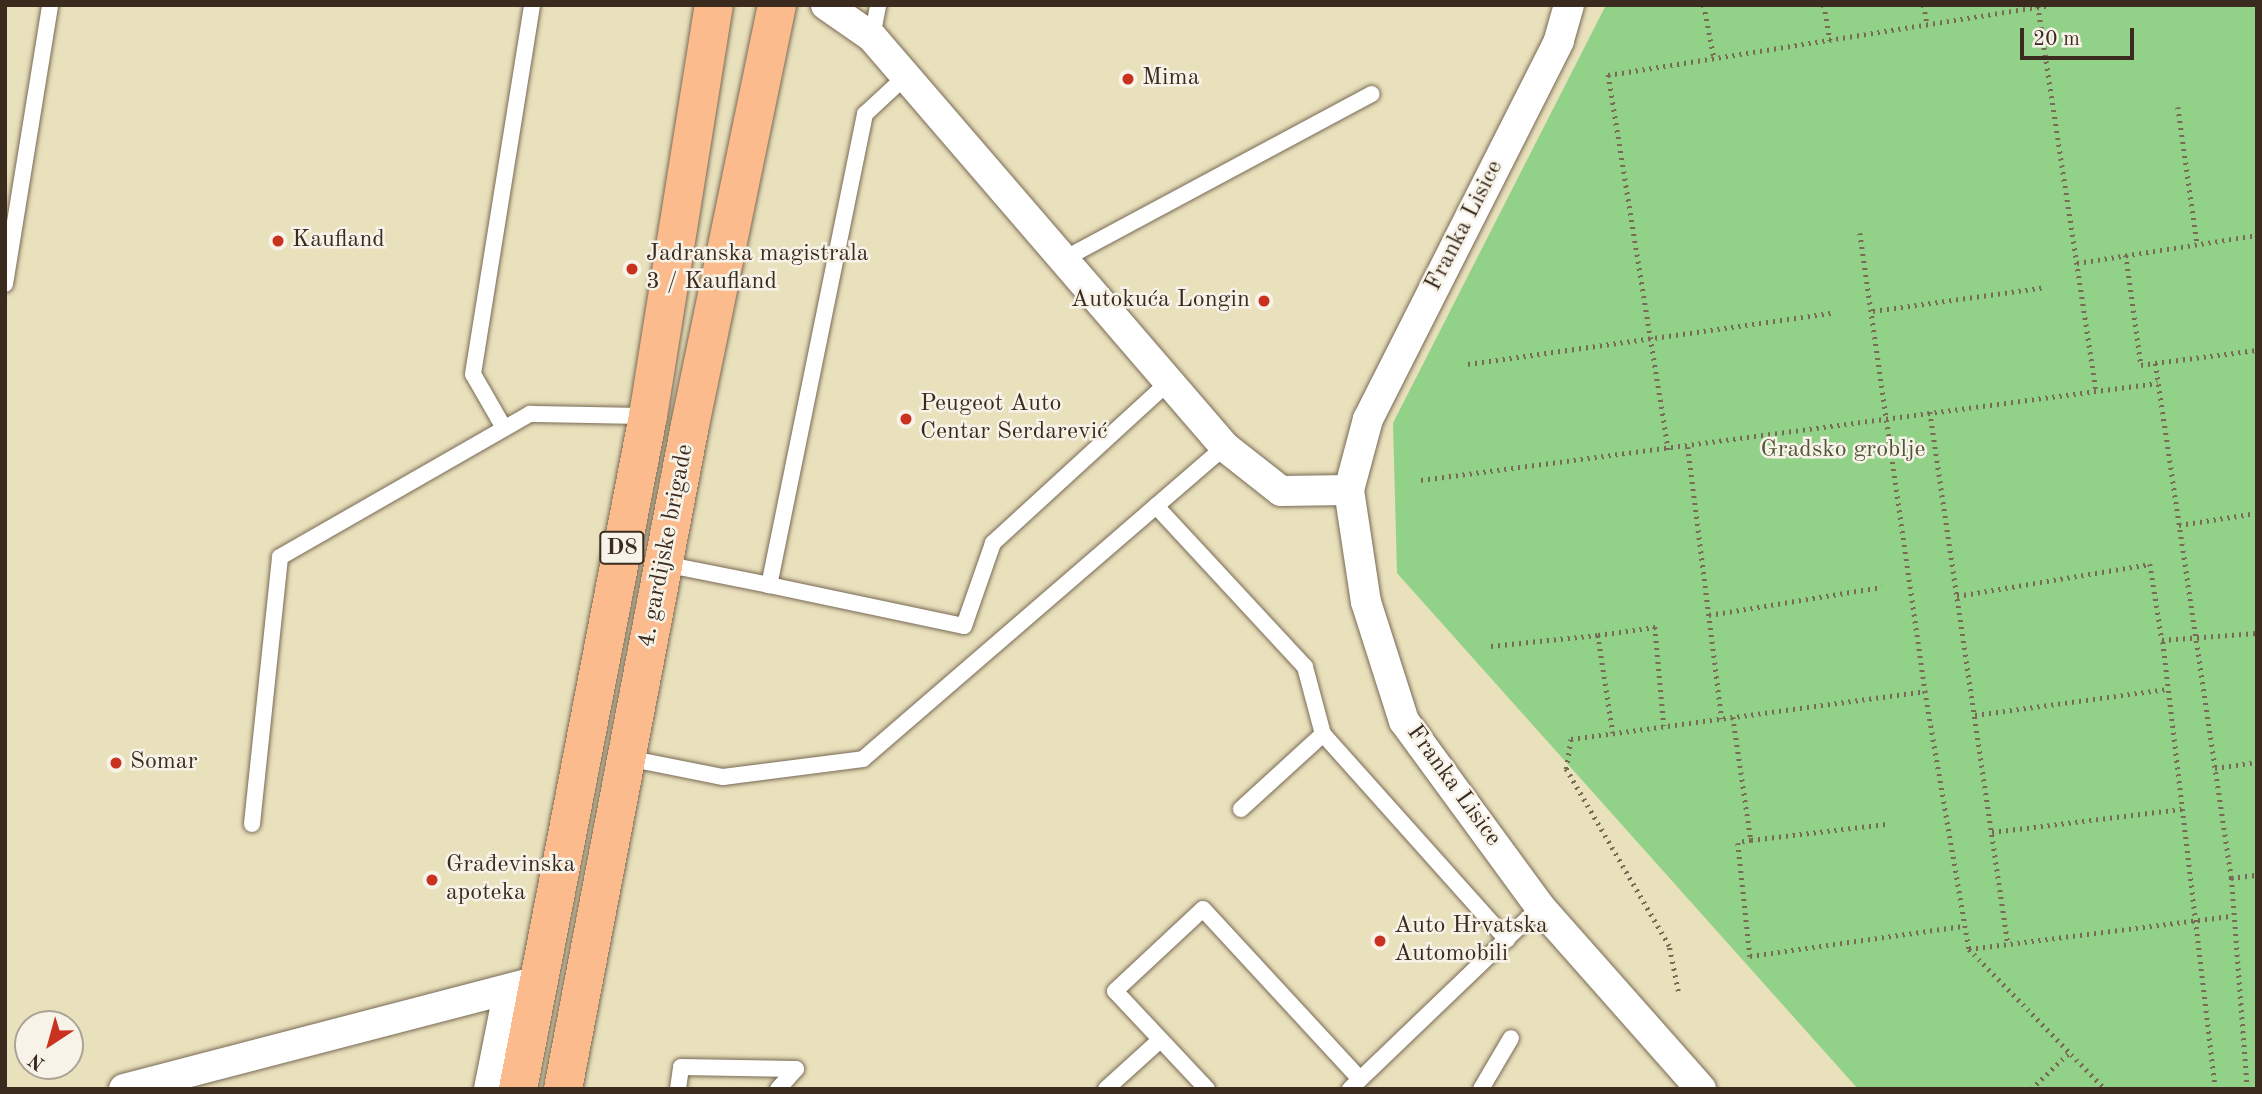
<!DOCTYPE html>
<html>
<head>
<meta charset="utf-8">
<style>
	body { margin:0 }
	#map { position:relative; width:2262px; height:1094px; overflow:hidden; background:#e9e0bc; font-family:"Old Standard TT",serif }
	div>[style] { position:absolute }
	.green>* { inset:0; background:#92d188 }
	.path>* { height:4.5px; margin-top:-2.25px; transform-origin:0; background:repeating-linear-gradient(90deg,#786a55 0 2px,transparent 0 7px) }
	.roads { filter:drop-shadow(0 0 2px #786a55) drop-shadow(0 0 2px #786a55) }
	.lane>* { height:16px; margin:-8px; padding:0 8px; transform-origin:8px; border-radius:8px; background:#fff }
	.street>* { height:30px; margin:-15px; padding:0 15px; transform-origin:15px; border-radius:15px; background:#fff }
	.primary>* { height:38px; margin:-19px; padding:0 19px; transform-origin:19px; border-radius:19px; background:#fbbb8d }
	.dots>* { width:19px; height:19px; translate:-50% -50%; box-sizing:border-box; border:4px solid #f7f3e8; border-radius:50% }
	span { translate:-50% -50%; white-space:nowrap; text-align:center; line-height:1.15; -webkit-text-stroke:5px #f7f3e8; paint-order:stroke }
	.shield-label span { padding:2px 5px; background:#f7f3e8; border:2px solid; border-radius:5px; -webkit-text-stroke-width:0 }
	.shield-label { font-size:23px; color:#3b2a1e; font-weight:700 }
	.poi-label { font-size:24px; color:#3b2a1e }
	.left { translate:0 -50%; text-align:left }
	.right { translate:-100% -50%; text-align:right }
	.street-label { font-size:24px; color:#3b2a1e }
	.park-label { font-size:24px; color:#515438 }
	.frame { position:absolute; inset:0; border:7px solid #3b2a1e; pointer-events:none }
	.north { position:absolute; left:14px; top:1010px; width:70px; height:70px; box-sizing:border-box; background:#f7f3e8; border:2px solid #aca397; border-radius:50%; rotate:216deg; font-size:19px; font-weight:700; line-height:28px; text-align:center; color:#3b2a1e }
	.north::after { content:''; display:block; margin:auto; width:24px; height:32px; background:#c8321e; clip-path:polygon(50% 0,100% 100%,50% 72%,0 100%) }
	.scale { position:absolute; left:2020px; top:28px; width:114px; height:32px; box-sizing:border-box; border:4px solid #3b2a1e; border-top:0; padding-left:9px; font-size:21px; line-height:24px; white-space:nowrap; color:#3b2a1e; -webkit-text-stroke:5px #f7f3e8; paint-order:stroke }
</style>
</head>
<body>
<div id="map">
	<div class="green">
		<i style="clip-path:polygon(1606px 5px,2257px 5px,2257px 1089px,1858px 1089px,1397px 573px,1393px 423px)"></i>
	</div>
	<div class="path">
		<i style="left:1704px;top:5px;width:54px;rotate:79.3deg"></i>
		<i style="left:1824px;top:5px;width:36px;rotate:80deg"></i>
		<i style="left:1924px;top:5px;width:19px;rotate:81deg"></i>
		<i style="left:2038px;top:6px;width:387px;rotate:81.4deg"></i>
		<i style="left:2178px;top:107px;width:137px;rotate:82deg"></i>
		<i style="left:1860px;top:233px;width:463px;rotate:81.9deg"></i>
		<i style="left:1925px;top:691px;width:262px;rotate:80.3deg"></i>
		<i style="left:1969px;top:949px;width:195px;rotate:45.8deg"></i>
		<i style="left:2126px;top:255px;width:111px;rotate:82.2deg"></i>
		<i style="left:2141px;top:365px;width:14px;rotate:-8deg"></i>
		<i style="left:2077px;top:263px;width:182px;rotate:-8.8deg"></i>
		<i style="left:1873px;top:311px;width:174px;rotate:-7.9deg"></i>
		<i style="left:1468px;top:364px;width:368px;rotate:-8deg"></i>
		<i style="left:1930px;top:412px;width:538px;rotate:81.66deg"></i>
		<i style="left:1688px;top:447px;width:274px;rotate:82.9deg"></i>
		<i style="left:1668px;top:450px;width:380px;rotate:-99.1deg"></i>
		<i style="left:1608px;top:75px;width:448px;rotate:-9deg"></i>
		<i style="left:1421px;top:480px;width:743px;rotate:-7.5deg"></i>
		<i style="left:2179px;top:525px;width:79px;rotate:-8.7deg"></i>
		<i style="left:1957px;top:596px;width:196px;rotate:-9.4deg"></i>
		<i style="left:2150px;top:564px;width:77px;rotate:81deg"></i>
		<i style="left:1709px;top:615px;width:175px;rotate:-9.2deg"></i>
		<i style="left:1598px;top:635px;width:58px;rotate:-8deg"></i>
		<i style="left:1655px;top:627px;width:99px;rotate:84.8deg"></i>
		<i style="left:1491px;top:646px;width:108px;rotate:-5.9deg"></i>
		<i style="left:1598px;top:635px;width:99px;rotate:81.3deg"></i>
		<i style="left:1975px;top:715px;width:195px;rotate:-7.7deg"></i>
		<i style="left:1733px;top:717px;width:124px;rotate:81.7deg"></i>
		<i style="left:1751px;top:840px;width:136px;rotate:-6.8deg"></i>
		<i style="left:2215px;top:768px;width:42px;rotate:-8.1deg"></i>
		<i style="left:1992px;top:832px;width:191px;rotate:-6.9deg"></i>
		<i style="left:1751px;top:840px;width:13px;rotate:167deg"></i>
		<i style="left:1738px;top:843px;width:114px;rotate:83.9deg"></i>
		<i style="left:1750px;top:956px;width:215px;rotate:-8deg"></i>
		<i style="left:2231px;top:878px;width:26px;rotate:-7deg"></i>
		<i style="left:1969px;top:949px;width:264px;rotate:-7.2deg"></i>
		<i style="left:1678px;top:991px;width:46px;rotate:-101.3deg"></i>
		<i style="left:1669px;top:946px;width:205px;rotate:-120.2deg"></i>
		<i style="left:1566px;top:769px;width:30px;rotate:-81deg"></i>
		<i style="left:1571px;top:739px;width:357px;rotate:-7.7deg"></i>
		<i style="left:2031px;top:1089px;width:54px;rotate:-43.5deg"></i>
		<i style="left:2215px;top:1089px;width:452px;rotate:-96.7deg"></i>
		<i style="left:2162px;top:640px;width:95px;rotate:-4.2deg"></i>
		<i style="left:2247px;top:1089px;width:212px;rotate:-94.3deg"></i>
		<i style="left:2231px;top:878px;width:521px;rotate:-98.39deg"></i>
		<i style="left:2155px;top:363px;width:103px;rotate:-7.3deg"></i>
	</div>
	<div class="roads">
		<div class="lane">
			<i style="left:872px;top:37px;width:33px;rotate:-79deg"></i>
			<i style="left:906px;top:76px;width:56px;rotate:137.2deg"></i>
			<i style="left:865px;top:114px;width:481px;rotate:101.5deg"></i>
			<i style="left:769px;top:585px;width:199px;rotate:11.9deg"></i>
			<i style="left:964px;top:626px;width:88px;rotate:-70.7deg"></i>
			<i style="left:993px;top:543px;width:240px;rotate:-42.5deg"></i>
			<i style="left:1064px;top:259px;width:349px;rotate:-28.2deg"></i>
			<i style="left:5px;top:284px;width:283px;rotate:-80.8deg"></i>
			<i style="left:504px;top:428px;width:62px;rotate:-119.9deg"></i>
			<i style="left:473px;top:374px;width:374px;rotate:-80.9deg"></i>
			<i style="left:1156px;top:506px;width:219px;rotate:47.2deg"></i>
			<i style="left:1305px;top:667px;width:69px;rotate:75deg"></i>
			<i style="left:1323px;top:734px;width:276px;rotate:48.2deg"></i>
			<i style="left:664px;top:564px;width:107px;rotate:11.3deg"></i>
			<i style="left:627px;top:758px;width:98px;rotate:11.2deg"></i>
			<i style="left:723px;top:777px;width:141px;rotate:-7.3deg"></i>
			<i style="left:863px;top:759px;width:478px;rotate:-40.8deg"></i>
			<i style="left:1241px;top:809px;width:111px;rotate:-42.4deg"></i>
			<i style="left:252px;top:824px;width:268px;rotate:-84deg"></i>
			<i style="left:280px;top:557px;width:288px;rotate:-29.8deg"></i>
			<i style="left:530px;top:414px;width:118px;rotate:1deg"></i>
			<i style="left:678px;top:1089px;width:22px;rotate:-82deg"></i>
			<i style="left:681px;top:1067px;width:115px;rotate:1deg"></i>
			<i style="left:796px;top:1069px;width:27px;rotate:132deg"></i>
			<i style="left:1106px;top:1089px;width:73px;rotate:-42.2deg"></i>
			<i style="left:1207px;top:1089px;width:134px;rotate:-133.2deg"></i>
			<i style="left:1115px;top:991px;width:120px;rotate:-43deg"></i>
			<i style="left:1203px;top:909px;width:231px;rotate:47.3deg"></i>
			<i style="left:1350px;top:1089px;width:263px;rotate:-43.8deg"></i>
			<i style="left:1481px;top:1089px;width:59px;rotate:-59.5deg"></i>
		</div>
		<div class="street">
			<i style="left:826px;top:5px;width:56px;rotate:34.8deg"></i>
			<i style="left:872px;top:37px;width:541px;rotate:49.27deg"></i>
			<i style="left:1225px;top:447px;width:71px;rotate:38.2deg"></i>
			<i style="left:1281px;top:491px;width:68px;rotate:-0.8deg"></i>
			<i style="left:1569px;top:5px;width:37px;rotate:106deg"></i>
			<i style="left:1559px;top:41px;width:424px;rotate:116.8deg"></i>
			<i style="left:1368px;top:419px;width:73px;rotate:105deg"></i>
			<i style="left:1349px;top:490px;width:113px;rotate:81.4deg"></i>
			<i style="left:1366px;top:602px;width:125px;rotate:72.3deg"></i>
			<i style="left:1404px;top:721px;width:230px;rotate:53.8deg"></i>
			<i style="left:1540px;top:907px;width:243px;rotate:48.5deg"></i>
			<i style="left:124px;top:1089px;width:428px;rotate:-14.6deg"></i>
			<i style="left:489px;top:1089px;width:102px;rotate:-78.7deg"></i>
		</div>
		<div class="primary">
			<i style="left:518px;top:1089px;width:685px;rotate:-79.07deg"></i>
			<i style="left:648px;top:416px;width:416px;rotate:-80.9deg"></i>
			<i style="left:563px;top:1089px;width:676px;rotate:-79.17deg"></i>
			<i style="left:690px;top:425px;width:429px;rotate:-78.3deg"></i>
		</div>
	</div>
	<div class="dots">
		<i style="left:1128px;top:79px;background:#c8321e"></i>
		<i style="left:278px;top:241px;background:#c8321e"></i>
		<i style="left:632px;top:269px;background:#c8321e"></i>
		<i style="left:1264px;top:301px;background:#c8321e"></i>
		<i style="left:906px;top:419px;background:#c8321e"></i>
		<i style="left:116px;top:763px;background:#c8321e"></i>
		<i style="left:432px;top:880px;background:#c8321e"></i>
		<i style="left:1380px;top:941px;background:#c8321e"></i>
	</div>
	<div class="shield-label">
		<span style="left:622px;top:548px">D8</span>
	</div>
	<div class="poi-label">
		<span class="left" style="left:1142px;top:79px">Mima</span>
		<span class="left" style="left:292px;top:241px">Kaufland</span>
		<span class="left" style="left:646px;top:269px">Jadranska magistrala<br>3 / Kaufland</span>
		<span class="right" style="left:1250px;top:301px">Autokuća Longin</span>
		<span class="left" style="left:920px;top:419px">Peugeot Auto<br>Centar Serdarević</span>
		<span class="left" style="left:130px;top:763px">Somar</span>
		<span class="left" style="left:446px;top:880px">Građevinska<br>apoteka</span>
		<span class="left" style="left:1394px;top:941px">Auto Hrvatska<br>Automobili</span>
	</div>
	<div class="street-label">
		<span style="left:1465px;top:226px;rotate:-63deg">Franka Lisice</span>
		<span style="left:667px;top:546px;rotate:-79deg">4. gardijske brigade</span>
		<span style="left:1453px;top:786px;rotate:54deg">Franka Lisice</span>
	</div>
	<div class="park-label">
		<span style="left:1843px;top:451px">Gradsko groblje</span>
	</div>
	<div class="frame"></div>
	<div class="north">N</div>
	<div class="scale">20 m</div>
</div>
</body>
</html>
